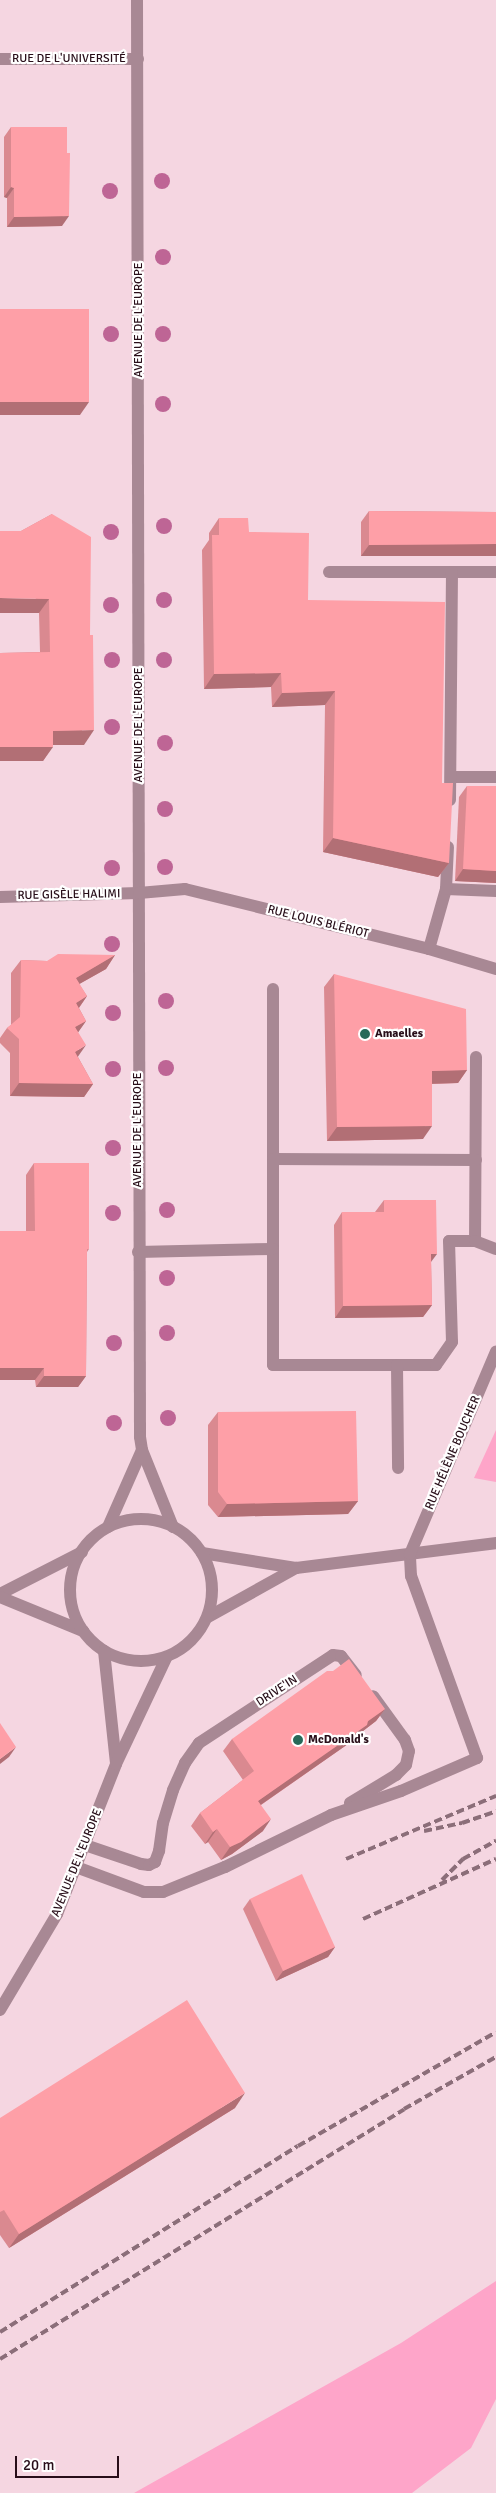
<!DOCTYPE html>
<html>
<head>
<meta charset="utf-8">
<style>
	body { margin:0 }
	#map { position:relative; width:496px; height:2493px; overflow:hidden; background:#f5d6e1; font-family:Signika,sans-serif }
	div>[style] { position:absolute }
	.green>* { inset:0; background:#fea5c9 }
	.service>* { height:12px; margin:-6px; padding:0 6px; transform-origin:6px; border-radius:6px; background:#a88894 }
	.minor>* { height:12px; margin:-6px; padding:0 6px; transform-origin:6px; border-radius:6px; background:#a88894 }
	.minor>.ring { margin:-6px; padding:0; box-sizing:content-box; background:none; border:12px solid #a88894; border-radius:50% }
	.rail>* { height:4px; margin-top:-2px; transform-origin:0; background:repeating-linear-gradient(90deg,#8b6e79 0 8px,transparent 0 12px) }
	.trees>* { width:16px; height:16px; margin:-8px; border-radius:50%; background:#be6595 }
	.wall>* { inset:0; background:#da8990 }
	.shaded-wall>* { inset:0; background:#b26f75 }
	.building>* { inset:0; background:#fe9fa7 }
	.dots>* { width:14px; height:14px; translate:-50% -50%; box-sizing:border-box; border:2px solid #fff; border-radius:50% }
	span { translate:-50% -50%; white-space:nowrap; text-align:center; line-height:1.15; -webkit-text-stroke:4.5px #fff; paint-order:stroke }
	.street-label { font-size:12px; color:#280e19 }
	.poi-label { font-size:12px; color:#280e19; font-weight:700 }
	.left { translate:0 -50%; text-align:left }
	.scale { position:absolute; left:15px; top:2456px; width:104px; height:22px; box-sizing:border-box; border:2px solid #280e19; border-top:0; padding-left:6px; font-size:15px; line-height:18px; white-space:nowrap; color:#280e19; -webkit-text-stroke:4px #fff; paint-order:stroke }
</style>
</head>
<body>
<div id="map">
	<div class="green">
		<i style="clip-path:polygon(496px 1430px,496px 1482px,474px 1478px)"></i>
		<i style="clip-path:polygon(496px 2281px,496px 2399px,471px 2448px,412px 2493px,134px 2493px,401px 2343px)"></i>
	</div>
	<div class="service">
		<i style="left:202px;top:1553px;width:95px;rotate:9.1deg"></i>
		<i style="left:296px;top:1568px;width:202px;rotate:-7.1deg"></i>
		<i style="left:0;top:1594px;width:92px;rotate:-27.1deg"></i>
		<i style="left:0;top:1597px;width:90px;rotate:22.3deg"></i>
		<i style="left:208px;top:1617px;width:101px;rotate:-29.1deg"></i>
		<i style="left:350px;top:1803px;width:54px;rotate:-31.3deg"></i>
		<i style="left:396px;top:1775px;width:14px;rotate:-45deg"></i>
		<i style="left:406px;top:1765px;width:14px;rotate:-78deg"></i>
		<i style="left:409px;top:1751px;width:12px;rotate:-110deg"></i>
		<i style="left:405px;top:1740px;width:54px;rotate:-126deg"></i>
		<i style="left:85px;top:1845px;width:59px;rotate:18.7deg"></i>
		<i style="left:141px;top:1864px;width:8px;rotate:7deg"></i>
		<i style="left:149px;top:1865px;width:7px;rotate:-27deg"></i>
		<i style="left:155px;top:1862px;width:12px;rotate:-70deg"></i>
		<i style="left:159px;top:1851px;width:28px;rotate:-82deg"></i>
		<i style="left:163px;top:1823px;width:34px;rotate:-73deg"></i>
		<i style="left:173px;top:1790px;width:30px;rotate:-66deg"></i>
		<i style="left:185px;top:1763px;width:24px;rotate:-55deg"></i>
		<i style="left:199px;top:1743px;width:160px;rotate:-33.3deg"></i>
		<i style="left:333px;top:1655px;width:8px;rotate:7deg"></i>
		<i style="left:341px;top:1656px;width:24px;rotate:52deg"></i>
		<i style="left:76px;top:1867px;width:72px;rotate:20.2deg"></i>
		<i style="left:144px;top:1892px;width:19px"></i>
		<i style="left:163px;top:1892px;width:67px;rotate:-22deg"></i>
		<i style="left:225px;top:1867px;width:118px;rotate:-26.1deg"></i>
		<i style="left:331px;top:1815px;width:74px;rotate:-18.9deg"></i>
		<i style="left:401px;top:1791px;width:83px;rotate:-23.5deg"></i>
		<i style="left:477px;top:1758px;width:194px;rotate:-109.9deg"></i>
		<i style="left:411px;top:1576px;width:22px;rotate:-93deg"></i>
	</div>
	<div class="minor">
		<i style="left:137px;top:0;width:1437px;rotate:89.88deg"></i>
		<i style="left:140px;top:1437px;width:13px;rotate:81deg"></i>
		<i style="left:142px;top:1450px;width:83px;rotate:68.1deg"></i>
		<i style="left:0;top:59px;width:138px"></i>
		<i style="left:329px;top:572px;width:167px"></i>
		<i style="left:452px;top:777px;width:44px"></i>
		<i style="left:450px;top:800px;width:228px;rotate:-89.5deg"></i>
		<i style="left:446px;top:889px;width:50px;rotate:2.3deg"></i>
		<i style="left:0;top:897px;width:139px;rotate:-1.6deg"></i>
		<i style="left:139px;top:893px;width:46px;rotate:-5deg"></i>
		<i style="left:185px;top:889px;width:251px;rotate:13.8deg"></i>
		<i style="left:429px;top:949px;width:70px;rotate:16.6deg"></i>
		<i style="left:429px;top:949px;width:62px;rotate:-74.2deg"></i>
		<i style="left:446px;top:889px;width:42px;rotate:-87.3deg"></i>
		<i style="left:273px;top:989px;width:376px;rotate:90deg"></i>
		<i style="left:273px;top:1365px;width:163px"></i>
		<i style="left:436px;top:1365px;width:28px;rotate:-55deg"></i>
		<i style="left:452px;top:1342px;width:101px;rotate:-91.7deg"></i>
		<i style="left:449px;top:1241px;width:26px"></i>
		<i style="left:476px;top:1057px;width:184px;rotate:90.3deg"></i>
		<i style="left:475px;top:1241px;width:22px;rotate:21deg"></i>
		<i style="left:273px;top:1159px;width:203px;rotate:0.3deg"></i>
		<i style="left:138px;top:1252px;width:135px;rotate:-1.3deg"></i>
		<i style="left:397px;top:1365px;width:103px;rotate:89.4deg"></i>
		<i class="ring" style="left:70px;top:1519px;width:130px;height:130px"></i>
		<i style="left:108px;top:1527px;width:84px;rotate:-66.2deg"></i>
		<i style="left:410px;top:1554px;width:220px;rotate:-67deg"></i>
		<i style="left:104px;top:1651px;width:113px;rotate:83.9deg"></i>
		<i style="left:0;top:2010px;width:112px;rotate:-59.3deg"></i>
		<i style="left:57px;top:1914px;width:161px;rotate:-68.5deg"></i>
		<i style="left:116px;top:1764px;width:117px;rotate:-64.7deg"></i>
	</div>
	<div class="rail">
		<i style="left:424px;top:1831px;width:39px;rotate:-12deg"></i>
		<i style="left:462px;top:1823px;width:36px;rotate:-19deg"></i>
		<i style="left:346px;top:1859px;width:163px;rotate:-22.8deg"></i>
		<i style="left:442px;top:1880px;width:30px;rotate:-45deg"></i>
		<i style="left:463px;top:1859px;width:38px;rotate:-29deg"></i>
		<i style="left:363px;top:1919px;width:146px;rotate:-24.3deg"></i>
		<i style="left:0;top:2332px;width:351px;rotate:-32deg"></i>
		<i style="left:298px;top:2146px;width:228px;rotate:-29.9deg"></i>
		<i style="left:0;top:2359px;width:475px;rotate:-31.7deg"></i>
		<i style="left:404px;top:2109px;width:106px;rotate:-29.5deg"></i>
	</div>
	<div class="trees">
		<i style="left:162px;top:181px"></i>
		<i style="left:110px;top:191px"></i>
		<i style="left:163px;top:257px"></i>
		<i style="left:111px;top:334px"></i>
		<i style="left:163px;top:334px"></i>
		<i style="left:163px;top:404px"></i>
		<i style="left:164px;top:526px"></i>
		<i style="left:111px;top:532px"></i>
		<i style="left:164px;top:600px"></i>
		<i style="left:111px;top:605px"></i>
		<i style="left:112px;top:660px"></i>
		<i style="left:164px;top:660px"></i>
		<i style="left:112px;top:727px"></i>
		<i style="left:165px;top:743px"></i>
		<i style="left:165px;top:809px"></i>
		<i style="left:165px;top:867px"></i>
		<i style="left:112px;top:868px"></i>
		<i style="left:112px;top:944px"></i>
		<i style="left:166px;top:1001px"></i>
		<i style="left:113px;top:1013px"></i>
		<i style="left:166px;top:1068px"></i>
		<i style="left:113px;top:1069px"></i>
		<i style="left:113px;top:1148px"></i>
		<i style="left:167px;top:1210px"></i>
		<i style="left:113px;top:1213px"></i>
		<i style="left:167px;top:1278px"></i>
		<i style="left:167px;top:1333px"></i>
		<i style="left:114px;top:1343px"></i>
		<i style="left:168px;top:1418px"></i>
		<i style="left:114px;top:1423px"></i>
	</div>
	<div class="wall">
		<i style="clip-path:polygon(11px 127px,67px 153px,62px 226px,7px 227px,7px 198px,4px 197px,4px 137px)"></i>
		<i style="clip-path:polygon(369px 511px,496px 512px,496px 556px,361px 556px,361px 522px)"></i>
		<i style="clip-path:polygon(52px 514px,84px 745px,53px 745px,43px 761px,0 761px,0 653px,40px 652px,39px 613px,21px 531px)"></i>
		<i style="clip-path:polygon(219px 518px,249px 532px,308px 600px,442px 783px,449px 863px,438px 877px,323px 852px,325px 705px,272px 707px,271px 687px,204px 689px,202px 550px,209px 540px,209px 533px)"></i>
		<i style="clip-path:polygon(467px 786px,496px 786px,496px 883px,455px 881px,459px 797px)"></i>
		<i style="clip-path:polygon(115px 955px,106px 969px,79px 984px,87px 996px,79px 1008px,86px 1021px,78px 1032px,78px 1057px,93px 1084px,84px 1097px,10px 1096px,10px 1053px,0 1043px,0 1038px,7px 1028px,11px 1025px,11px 973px,21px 960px,47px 961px)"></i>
		<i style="clip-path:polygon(334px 974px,467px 1070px,458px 1083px,432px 1084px,423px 1139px,327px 1141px,324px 987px)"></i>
		<i style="clip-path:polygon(34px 1163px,89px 1249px,87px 1252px,86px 1376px,78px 1387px,36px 1387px,35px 1380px,0 1380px,0 1231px,26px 1231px,26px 1175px)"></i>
		<i style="clip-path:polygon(384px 1200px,431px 1262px,432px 1305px,423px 1317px,335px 1318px,334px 1225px,342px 1212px,375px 1212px)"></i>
		<i style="clip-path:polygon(218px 1412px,358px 1501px,348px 1514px,218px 1517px,208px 1505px,208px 1425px)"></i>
		<i style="clip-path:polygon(385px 1709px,376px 1721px,363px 1731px,358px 1737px,261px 1805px,263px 1831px,232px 1854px,221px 1860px,208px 1842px,205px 1844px,191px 1826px,200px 1813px,243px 1780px,223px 1751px,232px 1739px)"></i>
		<i style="clip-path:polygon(250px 1899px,335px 1947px,328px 1957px,276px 1981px,243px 1909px)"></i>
		<i style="clip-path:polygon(235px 2108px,9px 2248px,0 2235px,0 2118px)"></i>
	</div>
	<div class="shaded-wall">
		<i style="clip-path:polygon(11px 187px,14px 188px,7px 198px,4px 197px)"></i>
		<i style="clip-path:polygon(69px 216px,62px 226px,7px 227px,14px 217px)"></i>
		<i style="clip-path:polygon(0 402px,89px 402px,80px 415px,0 415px)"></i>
		<i style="clip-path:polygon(496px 544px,496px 556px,361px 556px,369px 545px)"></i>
		<i style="clip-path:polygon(0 598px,49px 599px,39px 613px,0 613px)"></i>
		<i style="clip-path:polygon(281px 673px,271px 687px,204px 689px,214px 674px)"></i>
		<i style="clip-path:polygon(335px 691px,325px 705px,272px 707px,282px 693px)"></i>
		<i style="clip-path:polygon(94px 730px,84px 745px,43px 745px,53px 731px)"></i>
		<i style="clip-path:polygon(0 747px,53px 747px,43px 761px,0 761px)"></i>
		<i style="clip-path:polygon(333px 838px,449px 863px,438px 877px,323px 852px)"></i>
		<i style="clip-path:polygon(463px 869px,496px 871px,496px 883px,455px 881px)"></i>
		<i style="clip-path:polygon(115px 955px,106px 969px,67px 991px,76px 978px)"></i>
		<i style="clip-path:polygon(87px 996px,78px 1009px,76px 1003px)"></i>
		<i style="clip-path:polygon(86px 1021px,77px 1034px,75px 1027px)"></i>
		<i style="clip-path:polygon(86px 1045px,77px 1058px,75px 1052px)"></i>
		<i style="clip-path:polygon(467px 1070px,458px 1083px,423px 1084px,432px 1071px)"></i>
		<i style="clip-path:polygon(19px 1083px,93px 1084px,84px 1097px,10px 1096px)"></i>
		<i style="clip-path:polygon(432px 1126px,423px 1139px,327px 1141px,337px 1127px)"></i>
		<i style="clip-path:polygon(431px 1254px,437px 1254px,428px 1266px)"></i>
		<i style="clip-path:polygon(432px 1305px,423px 1317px,335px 1318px,343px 1306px)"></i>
		<i style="clip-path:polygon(0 1368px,44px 1368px,35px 1380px,0 1380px)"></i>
		<i style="clip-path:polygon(44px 1376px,86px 1376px,78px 1387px,36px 1387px)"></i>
		<i style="clip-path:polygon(358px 1501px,348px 1514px,218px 1517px,227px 1504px)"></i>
		<i style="clip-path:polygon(385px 1709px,376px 1721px,363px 1731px,358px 1737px,249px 1813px,258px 1801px)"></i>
		<i style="clip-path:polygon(16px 1747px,9px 1757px,0 1764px,0 1759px)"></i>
		<i style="clip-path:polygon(271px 1819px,263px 1831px,232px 1854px,221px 1860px,230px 1847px)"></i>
		<i style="clip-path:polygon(217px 1829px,208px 1842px,205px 1844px,213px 1832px)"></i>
		<i style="clip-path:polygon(335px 1947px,328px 1957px,276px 1981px,283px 1971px)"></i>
		<i style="clip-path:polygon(245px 2093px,235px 2108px,9px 2248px,19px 2234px)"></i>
	</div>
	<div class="building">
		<i style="clip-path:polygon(11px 127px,67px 127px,67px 153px,70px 153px,69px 216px,14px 217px,14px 188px,11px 187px)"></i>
		<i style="clip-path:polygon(0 309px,89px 309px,89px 402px,0 402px)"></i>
		<i style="clip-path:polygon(369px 511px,496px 512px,496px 544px,369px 545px)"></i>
		<i style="clip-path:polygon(52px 514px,91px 537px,90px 635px,93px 635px,94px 730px,53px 731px,53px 747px,0 747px,0 653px,50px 652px,49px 599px,0 598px,0 531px,21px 531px)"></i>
		<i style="clip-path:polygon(219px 518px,248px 518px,249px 532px,309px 533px,308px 600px,445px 602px,442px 783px,453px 783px,449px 863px,333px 838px,335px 691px,282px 693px,281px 673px,214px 674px,212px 535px,219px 535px)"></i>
		<i style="clip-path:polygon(467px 786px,496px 786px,496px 871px,463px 869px)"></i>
		<i style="clip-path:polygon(58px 954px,115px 955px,76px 978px,87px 996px,76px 1003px,86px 1021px,75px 1027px,86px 1045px,75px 1052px,93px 1084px,19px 1083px,19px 1039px,7px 1028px,20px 1017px,21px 960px,47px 961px)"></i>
		<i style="clip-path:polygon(334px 974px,466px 1009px,467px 1070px,432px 1071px,432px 1126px,337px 1127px)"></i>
		<i style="clip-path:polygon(34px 1163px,89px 1163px,89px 1249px,87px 1249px,86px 1376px,44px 1376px,44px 1368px,0 1368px,0 1231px,35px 1231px)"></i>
		<i style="clip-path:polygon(384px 1200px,436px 1200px,437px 1254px,431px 1254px,432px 1305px,343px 1306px,342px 1212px,384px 1212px)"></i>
		<i style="clip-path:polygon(356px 1411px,358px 1501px,227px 1504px,218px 1492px,218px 1412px)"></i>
		<i style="clip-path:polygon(349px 1659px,385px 1709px,368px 1721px,367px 1725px,258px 1801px,271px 1819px,241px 1842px,230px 1847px,217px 1829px,213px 1832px,200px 1813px,254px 1771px,232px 1739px,327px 1671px,333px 1671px)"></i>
		<i style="clip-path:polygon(0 1723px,16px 1747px,0 1759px)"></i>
		<i style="clip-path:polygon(302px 1874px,335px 1947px,283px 1971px,250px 1899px)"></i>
		<i style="clip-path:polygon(187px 2000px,245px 2093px,19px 2234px,4px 2210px,0 2212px,0 2118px)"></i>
	</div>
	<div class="dots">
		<i style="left:365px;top:1034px;background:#276959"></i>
		<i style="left:298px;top:1740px;background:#276959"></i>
	</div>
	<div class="street-label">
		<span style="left:69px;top:59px">RUE DE L'UNIVERSITÉ</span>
		<span style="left:139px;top:320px;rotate:-90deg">AVENUE DE L'EUROPE</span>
		<span style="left:139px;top:725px;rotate:-90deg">AVENUE DE L'EUROPE</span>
		<span style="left:69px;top:895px;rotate:-1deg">RUE GISÈLE HALIMI</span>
		<span style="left:318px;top:922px;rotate:14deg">RUE LOUIS BLÉRIOT</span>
		<span style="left:138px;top:1130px;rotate:-90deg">AVENUE DE L'EUROPE</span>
		<span style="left:453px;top:1453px;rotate:-67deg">RUE HÉLÈNE BOUCHER</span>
		<span style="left:277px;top:1691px;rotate:-33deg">DRIVE'IN</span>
		<span style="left:77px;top:1863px;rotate:-68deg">AVENUE DE L'EUROPE</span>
	</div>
	<div class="poi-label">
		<span class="left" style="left:375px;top:1034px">Amaelles</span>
		<span class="left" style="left:308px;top:1740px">McDonald's</span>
	</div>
	<div class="scale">20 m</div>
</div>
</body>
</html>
